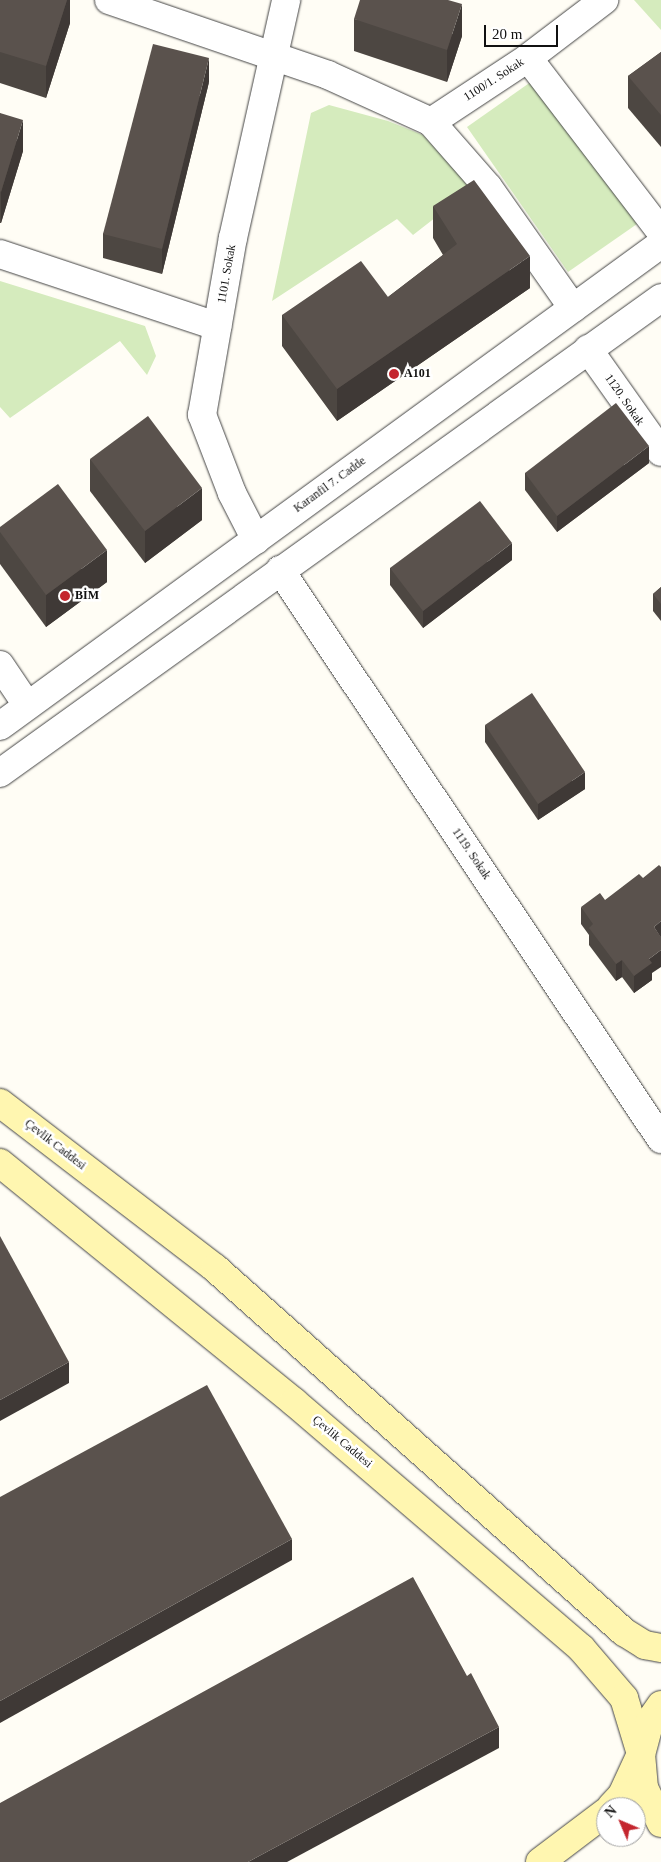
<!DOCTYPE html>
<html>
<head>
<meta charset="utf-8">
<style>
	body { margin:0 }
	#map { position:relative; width:661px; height:1862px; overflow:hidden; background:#fffdf5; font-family:"Times New Roman",serif }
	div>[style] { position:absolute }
	.green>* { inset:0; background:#d5ebbd }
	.roads { filter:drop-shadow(0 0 1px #444) drop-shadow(0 0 1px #444) }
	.minor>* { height:28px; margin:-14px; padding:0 14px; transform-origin:14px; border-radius:14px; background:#fff }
	.tertiary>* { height:28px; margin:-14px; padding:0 14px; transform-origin:14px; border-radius:14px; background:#fff }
	.secondary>* { height:28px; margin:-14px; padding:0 14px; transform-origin:14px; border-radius:14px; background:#fff6b0 }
	.wall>* { inset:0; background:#4d4742 }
	.shaded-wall>* { inset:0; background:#3f3936 }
	.building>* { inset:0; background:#5a524d }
	.dots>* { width:14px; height:14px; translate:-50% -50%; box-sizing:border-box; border:2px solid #fff; border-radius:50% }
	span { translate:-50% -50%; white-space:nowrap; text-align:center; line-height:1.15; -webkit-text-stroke:5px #fff; paint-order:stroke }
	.street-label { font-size:12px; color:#111 }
	.poi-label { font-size:12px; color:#111; font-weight:700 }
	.left { translate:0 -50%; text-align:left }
	.north { position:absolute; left:596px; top:1797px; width:50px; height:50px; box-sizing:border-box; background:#fff; border:1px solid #a0a0a0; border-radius:50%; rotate:315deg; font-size:14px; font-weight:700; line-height:20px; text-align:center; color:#111 }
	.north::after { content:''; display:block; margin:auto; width:18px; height:22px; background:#c4262e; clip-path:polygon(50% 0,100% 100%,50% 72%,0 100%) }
	.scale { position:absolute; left:484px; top:25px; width:74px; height:22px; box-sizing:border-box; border:2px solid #111; border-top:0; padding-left:6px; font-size:15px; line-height:18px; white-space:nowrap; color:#111; -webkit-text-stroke:4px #fff; paint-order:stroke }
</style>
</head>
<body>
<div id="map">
	<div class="green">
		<i style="clip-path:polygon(634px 0,661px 0,661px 30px)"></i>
		<i style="clip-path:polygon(535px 79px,637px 224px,568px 272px,467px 127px)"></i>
		<i style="clip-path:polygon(329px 105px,388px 121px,423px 135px,472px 189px,413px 235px,397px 219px,272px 301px,311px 113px)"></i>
		<i style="clip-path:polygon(0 281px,145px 326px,156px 356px,147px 375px,120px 341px,10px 418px,0 407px)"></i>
	</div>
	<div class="roads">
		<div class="minor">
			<i style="left:109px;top:0;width:231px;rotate:18.9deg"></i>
			<i style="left:328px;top:75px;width:113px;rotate:24.5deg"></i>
			<i style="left:431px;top:122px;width:86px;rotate:48.8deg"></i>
			<i style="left:488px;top:187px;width:148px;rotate:54.9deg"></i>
			<i style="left:528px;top:58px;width:219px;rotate:52.6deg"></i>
			<i style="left:431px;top:122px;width:116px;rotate:-33.4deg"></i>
			<i style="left:528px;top:58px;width:96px;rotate:-37.3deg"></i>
			<i style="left:0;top:254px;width:229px;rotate:18.4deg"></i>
			<i style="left:588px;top:349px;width:126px;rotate:54.7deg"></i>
			<i style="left:256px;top:540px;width:53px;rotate:-117.1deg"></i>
			<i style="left:232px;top:493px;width:84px;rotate:-111deg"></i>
			<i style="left:202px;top:415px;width:180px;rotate:-80.1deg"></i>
			<i style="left:233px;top:238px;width:244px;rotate:-77.4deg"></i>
			<i style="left:280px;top:570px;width:685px;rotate:56.19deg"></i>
			<i style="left:0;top:665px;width:48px;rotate:56deg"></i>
		</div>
		<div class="tertiary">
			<i style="left:0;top:726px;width:818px;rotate:-36.1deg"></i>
			<i style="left:0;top:773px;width:814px;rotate:-35.7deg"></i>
		</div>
		<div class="secondary">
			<i style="left:0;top:1103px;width:271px;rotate:37.5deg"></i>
			<i style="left:215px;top:1268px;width:548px;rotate:41.67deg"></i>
			<i style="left:624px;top:1632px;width:25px;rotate:32deg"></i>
			<i style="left:645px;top:1645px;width:16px;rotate:11deg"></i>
			<i style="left:0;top:1163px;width:379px;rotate:39.1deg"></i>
			<i style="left:294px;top:1402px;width:378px;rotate:40.6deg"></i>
			<i style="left:581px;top:1648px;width:66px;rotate:49.3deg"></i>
			<i style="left:624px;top:1698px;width:59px;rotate:73.1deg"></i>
			<i style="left:641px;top:1754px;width:45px;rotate:114.9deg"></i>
			<i style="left:622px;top:1795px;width:16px;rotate:133deg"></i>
			<i style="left:661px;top:1705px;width:19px;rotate:125deg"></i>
			<i style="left:650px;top:1721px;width:34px;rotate:105deg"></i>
			<i style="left:641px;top:1754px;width:34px;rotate:85deg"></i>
			<i style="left:644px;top:1788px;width:39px;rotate:64deg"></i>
			<i style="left:540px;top:1862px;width:83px;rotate:-37.1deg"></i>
		</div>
	</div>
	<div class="wall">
		<i style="clip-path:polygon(0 0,70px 0,70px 23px,46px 98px,0 83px)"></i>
		<i style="clip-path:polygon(354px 19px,462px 36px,447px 82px,354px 51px)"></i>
		<i style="clip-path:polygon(661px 52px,661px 147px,628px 108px,628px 76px)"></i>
		<i style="clip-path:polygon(209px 82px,162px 274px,103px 258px,103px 234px)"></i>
		<i style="clip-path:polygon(0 113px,23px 151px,1px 223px,0 223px)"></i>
		<i style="clip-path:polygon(433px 206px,530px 288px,337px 421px,282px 346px,282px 315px,388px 297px,443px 255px,433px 238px)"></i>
		<i style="clip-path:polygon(90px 459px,202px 520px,145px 563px,90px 491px)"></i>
		<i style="clip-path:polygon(649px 463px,557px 532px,525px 490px,525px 473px)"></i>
		<i style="clip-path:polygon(0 527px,107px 582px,46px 627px,0 564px)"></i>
		<i style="clip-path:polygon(512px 560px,423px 628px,390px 585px,390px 568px)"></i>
		<i style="clip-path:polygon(661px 587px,661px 621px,653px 611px,653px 594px)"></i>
		<i style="clip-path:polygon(485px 725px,585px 789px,538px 820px,485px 742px)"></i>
		<i style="clip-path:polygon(581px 907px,652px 973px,652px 980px,634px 993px,622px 977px,616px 981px,589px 945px,589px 935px,581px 924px)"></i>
	</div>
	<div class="shaded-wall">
		<i style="clip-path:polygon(67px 0,70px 0,70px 23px,46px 98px,46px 66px)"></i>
		<i style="clip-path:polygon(462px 4px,462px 36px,447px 82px,447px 50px)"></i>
		<i style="clip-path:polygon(209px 58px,209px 82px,162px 274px,162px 249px)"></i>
		<i style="clip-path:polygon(23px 120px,23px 151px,1px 223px,1px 192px)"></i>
		<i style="clip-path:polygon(530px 256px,530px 288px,337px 421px,337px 389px)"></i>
		<i style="clip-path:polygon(649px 446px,649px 463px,557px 532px,557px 516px)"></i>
		<i style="clip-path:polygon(202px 488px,202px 520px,145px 563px,145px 531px)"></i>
		<i style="clip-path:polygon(512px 543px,512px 560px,423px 628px,423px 611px)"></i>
		<i style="clip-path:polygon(107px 550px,107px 582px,46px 627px,46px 595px)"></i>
		<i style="clip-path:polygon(585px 772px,585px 789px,538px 820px,538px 804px)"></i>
		<i style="clip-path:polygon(661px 921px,661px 938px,654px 927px)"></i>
		<i style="clip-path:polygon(661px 950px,661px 967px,652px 973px,652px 980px,634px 993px,634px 976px,649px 959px)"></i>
		<i style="clip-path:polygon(622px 960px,622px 977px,616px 981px,616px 964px)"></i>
		<i style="clip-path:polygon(69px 1362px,69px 1383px,0 1421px,0 1400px)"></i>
		<i style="clip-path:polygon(292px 1539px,292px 1560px,0 1723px,0 1701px)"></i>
		<i style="clip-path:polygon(499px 1727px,499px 1748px,287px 1862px,248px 1862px)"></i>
	</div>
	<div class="building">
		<i style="clip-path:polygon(0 0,67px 0,46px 66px,0 52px)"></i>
		<i style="clip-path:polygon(360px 0,448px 0,462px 4px,447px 50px,354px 19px)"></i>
		<i style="clip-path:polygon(153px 44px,209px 58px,162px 249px,103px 234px)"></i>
		<i style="clip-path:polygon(661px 52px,661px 115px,628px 76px)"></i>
		<i style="clip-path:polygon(0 113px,23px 120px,1px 192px,0 191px)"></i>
		<i style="clip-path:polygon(474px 180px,530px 256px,337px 389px,282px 315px,361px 261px,388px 297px,457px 244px,433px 206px)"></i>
		<i style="clip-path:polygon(616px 403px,649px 446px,557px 516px,525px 473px)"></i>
		<i style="clip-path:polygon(148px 416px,202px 488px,145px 531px,90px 459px)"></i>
		<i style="clip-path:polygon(58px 484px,107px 550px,46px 595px,0 532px,0 527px)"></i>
		<i style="clip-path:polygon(480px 501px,512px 543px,423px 611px,390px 568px)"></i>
		<i style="clip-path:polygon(661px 587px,661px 604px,653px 594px)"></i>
		<i style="clip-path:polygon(532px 693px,585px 772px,538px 804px,485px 725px)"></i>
		<i style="clip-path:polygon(659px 865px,661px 867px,661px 921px,654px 927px,661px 937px,661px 950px,649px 959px,652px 963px,634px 976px,622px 960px,616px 964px,589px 928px,593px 924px,581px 907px,600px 893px,605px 900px,639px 874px,643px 878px)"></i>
		<i style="clip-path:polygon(0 1236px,69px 1362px,0 1400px)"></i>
		<i style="clip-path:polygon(207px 1385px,292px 1539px,0 1701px,0 1497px)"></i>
		<i style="clip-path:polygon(413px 1577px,467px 1676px,471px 1673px,499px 1727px,248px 1862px,0 1862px,0 1803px)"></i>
	</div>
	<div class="dots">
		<i style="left:394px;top:374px;background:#c4262e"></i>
		<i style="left:65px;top:596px;background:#c4262e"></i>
	</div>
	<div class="street-label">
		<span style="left:494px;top:80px;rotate:-33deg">1100/1. Sokak</span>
		<span style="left:227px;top:274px;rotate:-80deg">1101. Sokak</span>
		<span style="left:624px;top:400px;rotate:55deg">1120. Sokak</span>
		<span style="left:330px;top:485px;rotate:-36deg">Karanfil 7. Cadde</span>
		<span style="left:471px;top:854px;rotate:56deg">1119. Sokak</span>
		<span style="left:55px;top:1145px;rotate:38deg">Çevlik Caddesi</span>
		<span style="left:342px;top:1442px;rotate:40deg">Çevlik Caddesi</span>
	</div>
	<div class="poi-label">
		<span class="left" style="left:404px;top:374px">A101</span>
		<span class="left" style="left:75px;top:596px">BİM</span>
	</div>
	<div class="north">N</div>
	<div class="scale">20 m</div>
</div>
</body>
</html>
